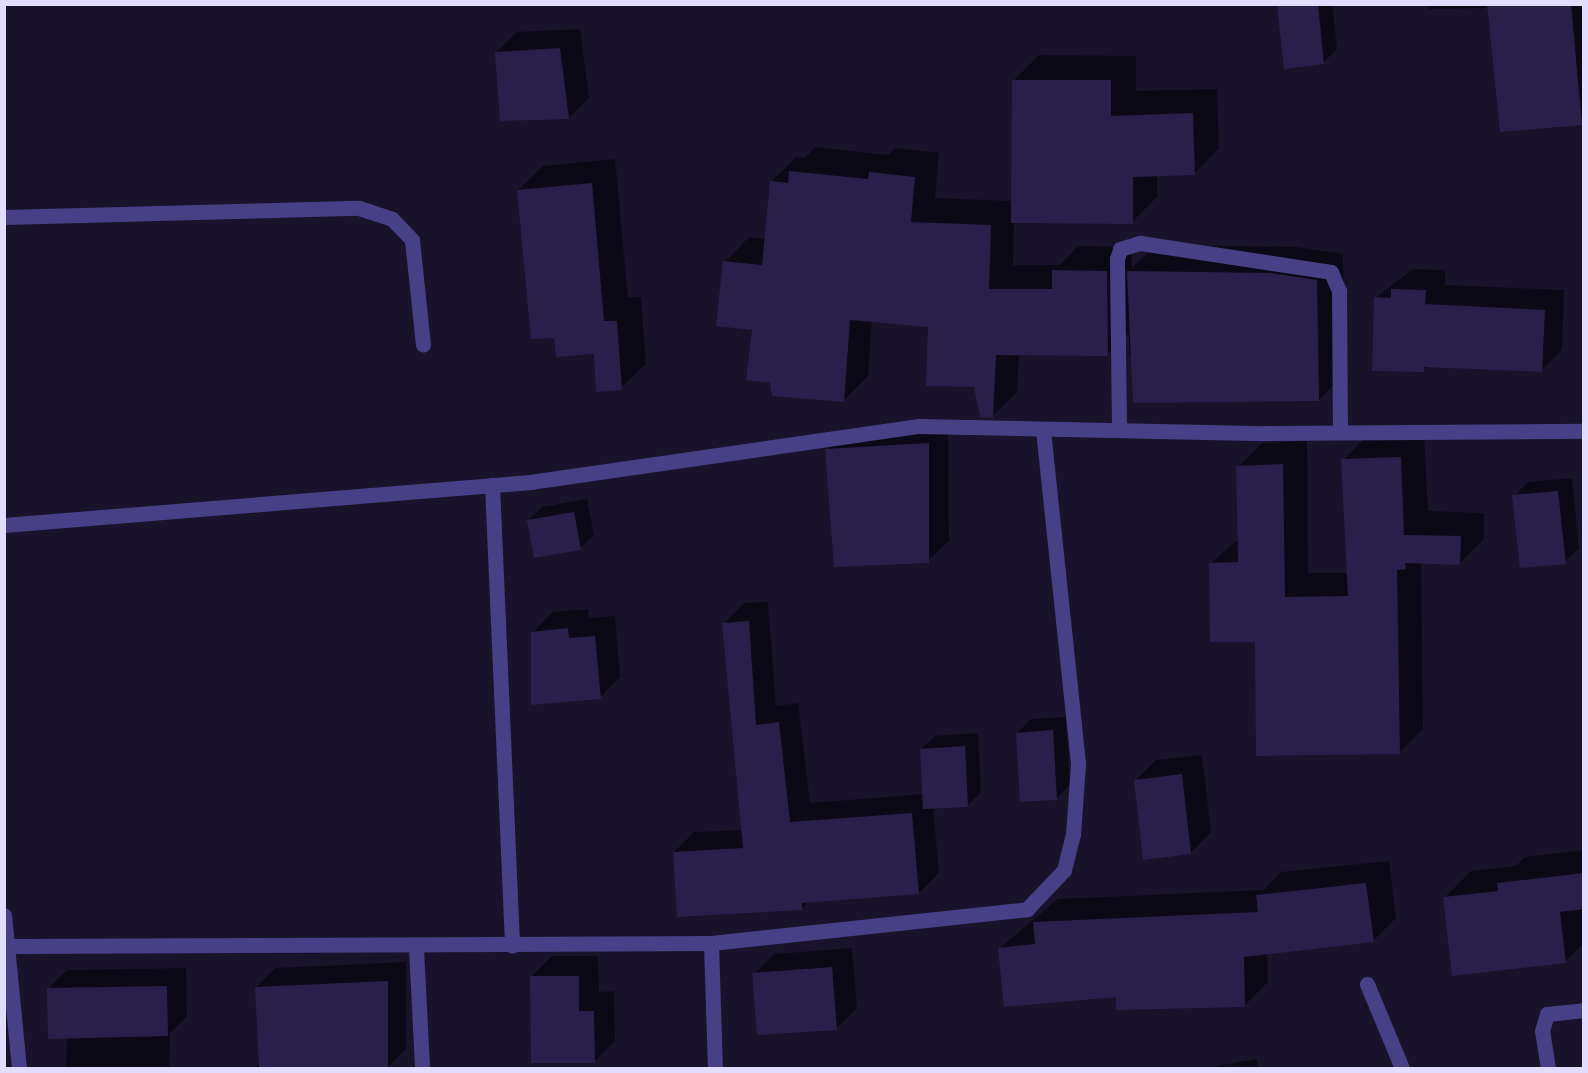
<!DOCTYPE html>
<html>
<head>
<meta charset="utf-8">
<style>
	body { margin:0 }
	#map { position:relative; width:1588px; height:1073px; overflow:hidden; background:#18122a; font-family:"IBM Plex Sans",sans-serif }
	div>[style] { position:absolute }
	.shadow>* { inset:0; background:#0007 }
	.building>* { inset:0; background:#2a1f4a }
	.minor>* { height:15px; margin:-7.5px; padding:0 7.5px; transform-origin:7.5px; border-radius:7.5px; background:#474086 }
	span { translate:-50% -50%; white-space:nowrap; text-align:center; line-height:1.15; -webkit-text-stroke:4.5px #18122a; paint-order:stroke }
	.frame { position:absolute; inset:0; border:6px solid #e2ddfd; pointer-events:none }
</style>
</head>
<body>
<div id="map">
	<div class="shadow">
		<i style="clip-path:polygon(1279px 4px,1332px 4px,1337px 49px,1323px 63px)"></i>
		<i style="clip-path:polygon(1429px 4px,1584px 4px,1584px 122px,1489px 8px,1429px 9px)"></i>
		<i style="clip-path:polygon(580px 29px,589px 98px,569px 118px,496px 52px,517px 32px)"></i>
		<i style="clip-path:polygon(1039px 55px,1136px 56px,1136px 91px,1217px 89px,1219px 148px,1194px 174px,1157px 175px,1157px 197px,1132px 222px,1014px 221px,1013px 265px,1060px 265px,1078px 246px,1131px 247px,1132px 268px,1155px 245px,1297px 247px,1343px 254px,1345px 373px,1319px 400px,1129px 354px,1129px 333px,1108px 354px,1019px 354px,1017px 392px,993px 416px,930px 325px,872px 320px,868px 376px,843px 401px,771px 381px,725px 262px,749px 237px,766px 239px,771px 182px,796px 157px,805px 158px,815px 147px,888px 155px,895px 148px,939px 153px,935px 198px,1013px 201px,1013px 81px)"></i>
		<i style="clip-path:polygon(615px 159px,628px 297px,641px 297px,646px 364px,621px 388px,595px 353px,555px 336px,518px 190px,543px 166px)"></i>
		<i style="clip-path:polygon(1413px 269px,1445px 270px,1445px 285px,1564px 290px,1562px 350px,1542px 370px,1428px 365px,1424px 370px,1375px 298px)"></i>
		<i style="clip-path:polygon(948px 423px,949px 541px,928px 561px,827px 450px,847px 429px)"></i>
		<i style="clip-path:polygon(1424px 434px,1428px 511px,1484px 513px,1484px 539px,1460px 563px,1421px 562px,1423px 729px,1399px 753px,1256px 640px,1211px 563px,1239px 539px,1238px 467px,1262px 443px,1307px 441px,1308px 573px,1348px 573px,1343px 460px,1367px 436px)"></i>
		<i style="clip-path:polygon(1572px 478px,1579px 548px,1565px 562px,1514px 496px,1528px 482px)"></i>
		<i style="clip-path:polygon(587px 499px,594px 535px,580px 548px,528px 521px,542px 507px)"></i>
		<i style="clip-path:polygon(768px 602px,776px 706px,798px 703px,810px 803px,924px 794px,921px 749px,935px 736px,978px 733px,981px 792px,968px 805px,933px 807px,939px 873px,919px 893px,809px 901px,802px 909px,674px 852px,694px 832px,743px 830px,724px 623px,744px 603px)"></i>
		<i style="clip-path:polygon(588px 609px,589px 618px,615px 616px,620px 677px,600px 697px,532px 633px,553px 612px)"></i>
		<i style="clip-path:polygon(1066px 717px,1070px 785px,1056px 799px,1017px 733px,1031px 719px)"></i>
		<i style="clip-path:polygon(1202px 755px,1211px 832px,1191px 853px,1136px 780px,1156px 760px)"></i>
		<i style="clip-path:polygon(1584px 850px,1584px 943px,1565px 962px,1444px 898px,1471px 871px,1516px 866px,1525px 857px)"></i>
		<i style="clip-path:polygon(1389px 861px,1396px 918px,1373px 941px,1267px 953px,1268px 982px,1245px 1005px,1117px 996px,1000px 948px,1058px 899px,1264px 890px,1281px 872px)"></i>
		<i style="clip-path:polygon(852px 948px,857px 1008px,837px 1028px,754px 974px,774px 954px)"></i>
		<i style="clip-path:polygon(552px 956px,598px 956px,599px 992px,614px 991px,615px 1041px,595px 1061px,532px 976px)"></i>
		<i style="clip-path:polygon(406px 962px,406px 1049px,387px 1068px,255px 1068px,260px 1063px,256px 987px,275px 968px)"></i>
		<i style="clip-path:polygon(186px 968px,187px 1016px,170px 1033px,169px 1068px,66px 1068px,67px 1037px,48px 989px,67px 970px)"></i>
		<i style="clip-path:polygon(1257px 1059px,1258px 1067px,1290px 1068px,1203px 1068px)"></i>
	</div>
	<div class="building">
		<i style="clip-path:polygon(1277px 4px,1318px 4px,1324px 64px,1284px 69px)"></i>
		<i style="clip-path:polygon(1487px 4px,1571px 4px,1582px 125px,1500px 132px)"></i>
		<i style="clip-path:polygon(560px 48px,569px 119px,500px 121px,495px 52px)"></i>
		<i style="clip-path:polygon(1012px 80px,1111px 80px,1111px 116px,1193px 113px,1195px 175px,1133px 177px,1133px 224px,1011px 223px)"></i>
		<i style="clip-path:polygon(789px 171px,868px 179px,869px 172px,915px 177px,911px 222px,991px 225px,989px 289px,1052px 289px,1052px 270px,1107px 271px,1108px 356px,996px 355px,993px 418px,980px 417px,974px 387px,926px 386px,928px 327px,850px 320px,844px 402px,772px 396px,770px 383px,746px 380px,752px 330px,716px 326px,723px 261px,762px 265px,770px 181px,788px 183px)"></i>
		<i style="clip-path:polygon(592px 183px,604px 321px,617px 321px,622px 390px,596px 392px,594px 354px,556px 357px,554px 338px,531px 339px,517px 190px)"></i>
		<i style="clip-path:polygon(1127px 271px,1270px 273px,1317px 280px,1319px 401px,1133px 403px)"></i>
		<i style="clip-path:polygon(1391px 289px,1426px 290px,1425px 304px,1545px 310px,1542px 372px,1424px 367px,1424px 372px,1372px 371px,1374px 297px,1391px 298px)"></i>
		<i style="clip-path:polygon(929px 443px,929px 563px,834px 567px,825px 449px)"></i>
		<i style="clip-path:polygon(1401px 457px,1404px 535px,1461px 536px,1460px 565px,1405px 563px,1406px 569px,1397px 570px,1400px 754px,1256px 756px,1255px 642px,1210px 642px,1209px 563px,1238px 562px,1236px 466px,1283px 464px,1285px 597px,1348px 596px,1341px 459px)"></i>
		<i style="clip-path:polygon(1558px 491px,1566px 564px,1520px 568px,1512px 495px)"></i>
		<i style="clip-path:polygon(574px 512px,581px 550px,534px 558px,527px 520px)"></i>
		<i style="clip-path:polygon(749px 621px,756px 725px,779px 722px,790px 822px,912px 813px,919px 894px,802px 903px,802px 910px,677px 917px,673px 852px,743px 848px,722px 623px)"></i>
		<i style="clip-path:polygon(568px 628px,569px 638px,595px 636px,601px 699px,531px 705px,531px 632px)"></i>
		<i style="clip-path:polygon(1053px 730px,1057px 800px,1020px 802px,1016px 733px)"></i>
		<i style="clip-path:polygon(965px 746px,968px 807px,923px 809px,920px 749px)"></i>
		<i style="clip-path:polygon(1182px 774px,1191px 854px,1143px 860px,1134px 780px)"></i>
		<i style="clip-path:polygon(1584px 873px,1584px 909px,1560px 912px,1566px 963px,1452px 976px,1443px 897px,1498px 891px,1497px 883px)"></i>
		<i style="clip-path:polygon(1366px 883px,1374px 942px,1244px 957px,1245px 1007px,1116px 1010px,1116px 997px,1004px 1007px,998px 948px,1035px 944px,1033px 922px,1258px 912px,1256px 895px)"></i>
		<i style="clip-path:polygon(832px 967px,837px 1030px,757px 1035px,752px 973px)"></i>
		<i style="clip-path:polygon(530px 976px,579px 976px,579px 1011px,594px 1011px,595px 1063px,531px 1063px)"></i>
		<i style="clip-path:polygon(388px 981px,388px 1068px,259px 1068px,255px 987px)"></i>
		<i style="clip-path:polygon(167px 986px,168px 1036px,48px 1039px,47px 988px)"></i>
	</div>
	<div class="minor">
		<i style="left:4px;top:217px;width:355px;rotate:-1.5deg"></i>
		<i style="left:359px;top:208px;width:35px;rotate:18deg"></i>
		<i style="left:392px;top:219px;width:29px;rotate:46deg"></i>
		<i style="left:412px;top:240px;width:105px;rotate:84deg"></i>
		<i style="left:1119px;top:427px;width:168px;rotate:-90.7deg"></i>
		<i style="left:1117px;top:259px;width:10px;rotate:-73deg"></i>
		<i style="left:1120px;top:249px;width:21px;rotate:-17deg"></i>
		<i style="left:1140px;top:243px;width:193px;rotate:8.6deg"></i>
		<i style="left:1331px;top:272px;width:21px;rotate:67deg"></i>
		<i style="left:1339px;top:291px;width:140px;rotate:89.6deg"></i>
		<i style="left:492px;top:485px;width:461px;rotate:87.5deg"></i>
		<i style="left:4px;top:525px;width:528px;rotate:-4.67deg"></i>
		<i style="left:530px;top:482px;width:393px;rotate:-8.2deg"></i>
		<i style="left:919px;top:426px;width:346px;rotate:1.2deg"></i>
		<i style="left:1265px;top:433px;width:319px;rotate:-0.4deg"></i>
		<i style="left:4px;top:915px;width:154px;rotate:84.4deg"></i>
		<i style="left:711px;top:943px;width:125px;rotate:88.2deg"></i>
		<i style="left:7px;top:946px;width:704px;rotate:-0.24deg"></i>
		<i style="left:711px;top:943px;width:318px;rotate:-6.1deg"></i>
		<i style="left:1027px;top:909px;width:54px;rotate:-46.5deg"></i>
		<i style="left:1064px;top:870px;width:36px;rotate:-76deg"></i>
		<i style="left:1073px;top:835px;width:72px;rotate:-86deg"></i>
		<i style="left:1078px;top:763px;width:336px;rotate:-96deg"></i>
		<i style="left:416px;top:948px;width:120px;rotate:87.1deg"></i>
		<i style="left:1367px;top:984px;width:91px;rotate:67.4deg"></i>
		<i style="left:1548px;top:1068px;width:37px;rotate:-99deg"></i>
		<i style="left:1542px;top:1031px;width:18px;rotate:-74deg"></i>
		<i style="left:1547px;top:1014px;width:37px;rotate:-6deg"></i>
	</div>
	<div class="frame"></div>
</div>
</body>
</html>
